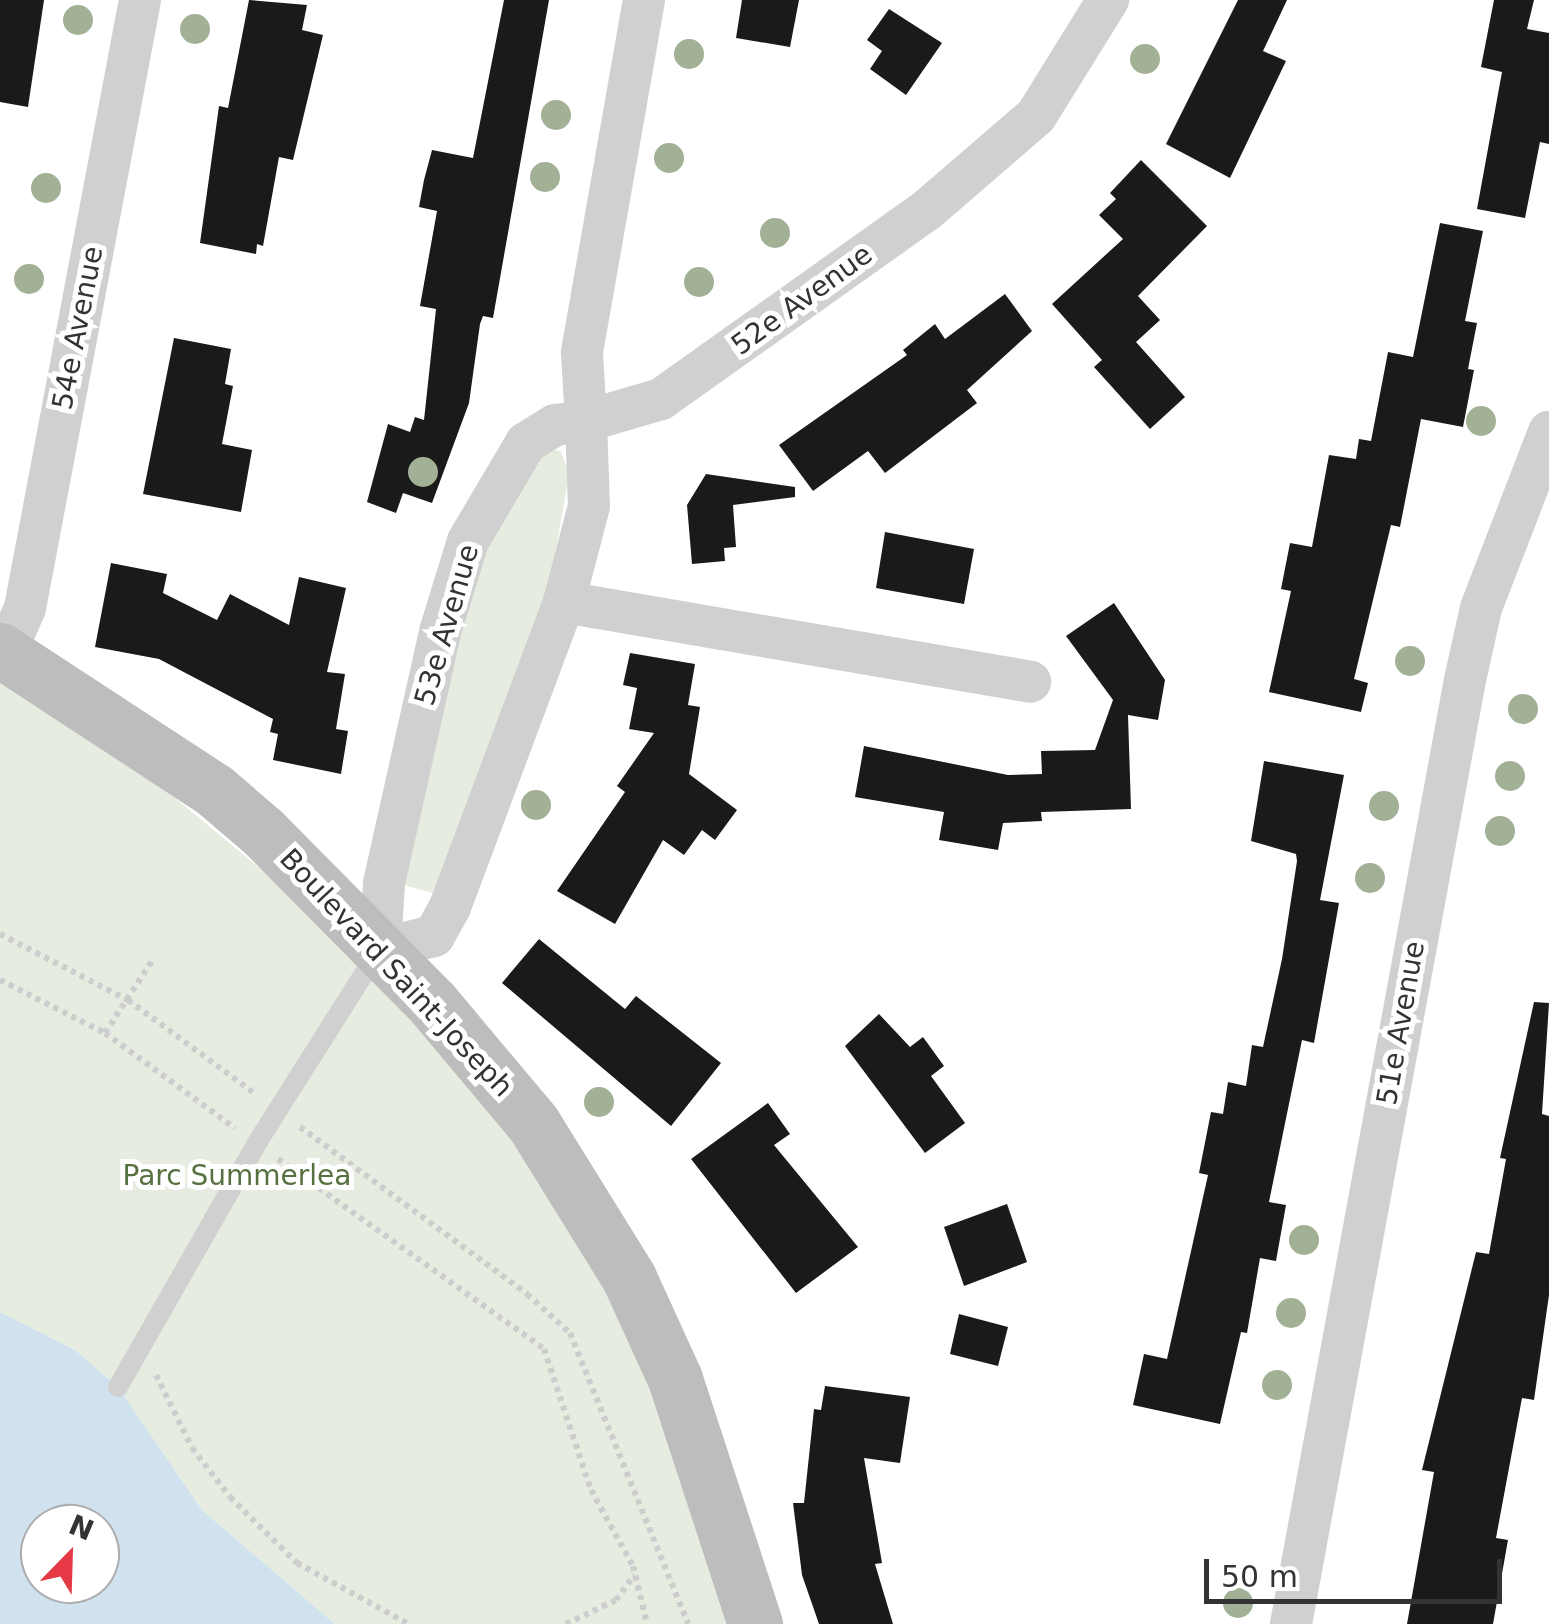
<!DOCTYPE html>
<html>
<head>
<meta charset="utf-8">
<style>
	body { margin:0 }
	#map { position:relative; width:1549px; height:1624px; overflow:hidden; background:#fff; font-family:"DejaVu Sans",sans-serif }
	div>[style] { position:absolute }
	.green>* { inset:0; background:#e6ecdf }
	.water>* { inset:0; background:#cfe2ee }
	.building>* { inset:0; background:#1a1a1a }
	.path>* { height:6px; margin-top:-3px; transform-origin:0; background:repeating-linear-gradient(90deg,#cdcdcd 0 5px,transparent 0 10px) }
	.lane>* { height:20px; margin:-10px; padding:0 10px; transform-origin:10px; border-radius:10px; background:#d0d0d0 }
	.street>* { height:42px; margin:-21px; padding:0 21px; transform-origin:21px; border-radius:21px; background:#d0d0d0 }
	.secondary>* { height:55px; margin:-27.5px; padding:0 27.5px; transform-origin:27.5px; border-radius:27.5px; background:#bdbdbd }
	.trees>* { width:30px; height:30px; margin:-15px; border-radius:50%; background:#a2b095 }
	span { translate:-50% -50%; white-space:nowrap; text-align:center; line-height:1.15; -webkit-text-stroke:10px #fff; paint-order:stroke }
	.street-label { font-size:28px; color:#333 }
	.park-label { font-size:28px; color:#56703f }
	.north { position:absolute; left:20px; top:1504px; width:100px; height:100px; box-sizing:border-box; background:#fff; border:2px solid #adadad; border-radius:50%; rotate:23deg; font-size:28px; font-weight:700; line-height:40px; text-align:center; color:#333 }
	.north::after { content:''; display:block; margin:auto; width:35px; height:45px; background:#e63946; clip-path:polygon(50% 0,100% 100%,50% 72%,0 100%) }
	.scale { position:absolute; left:1204px; top:1559px; width:298px; height:45px; box-sizing:border-box; border:5px solid #333; border-top:0; padding-left:12px; font-size:30px; line-height:35px; white-space:nowrap; color:#333; -webkit-text-stroke:8px #fff; paint-order:stroke }
</style>
</head>
<body>
<div id="map">
	<div class="green">
		<i style="clip-path:polygon(549px 449px,561px 451px,569px 475px,548px 594px,433px 893px,403px 885px,465px 586px,514px 486px)"></i>
		<i style="clip-path:polygon(0 681px,174px 797px,288px 892px,392px 994px,522px 1149px,581px 1239px,637px 1350px,730px 1624px,335px 1624px,202px 1510px,118px 1387px,75px 1350px,0 1312px)"></i>
	</div>
	<div class="water">
		<i style="clip-path:polygon(evenodd,0 1312px,75px 1350px,118px 1387px,202px 1510px,335px 1624px,0 1624px,0 1312px,40px 1524px,100px 1524px,100px 1584px,40px 1584px,40px 1524px)"></i>
	</div>
	<div class="building">
		<i style="clip-path:polygon(0 0,44px 0,28px 107px,0 102px)"></i>
		<i style="clip-path:polygon(249px 0,307px 5px,302px 30px,323px 35px,293px 160px,279px 157px,263px 246px,257px 244px,256px 254px,200px 243px,219px 106px,228px 108px)"></i>
		<i style="clip-path:polygon(504px 0,549px 0,493px 318px,483px 316px,480px 324px,469px 403px,432px 503px,403px 493px,396px 513px,367px 502px,388px 424px,410px 432px,415px 417px,424px 420px,436px 309px,420px 306px,437px 211px,419px 207px,424px 180px,432px 150px,473px 158px)"></i>
		<i style="clip-path:polygon(742px 0,799px 0,790px 47px,736px 38px)"></i>
		<i style="clip-path:polygon(1238px 0,1287px 0,1263px 51px,1286px 61px,1230px 178px,1166px 144px)"></i>
		<i style="clip-path:polygon(1494px 0,1534px 0,1527px 29px,1549px 33px,1549px 144px,1540px 142px,1525px 218px,1477px 209px,1502px 72px,1481px 67px)"></i>
		<i style="clip-path:polygon(889px 9px,942px 43px,906px 95px,870px 69px,882px 51px,867px 40px)"></i>
		<i style="clip-path:polygon(1141px 160px,1207px 226px,1138px 296px,1160px 320px,1136px 342px,1185px 397px,1150px 429px,1094px 367px,1102px 360px,1052px 304px,1123px 239px,1099px 215px,1116px 199px,1110px 193px)"></i>
		<i style="clip-path:polygon(1440px 223px,1483px 231px,1465px 321px,1477px 323px,1468px 369px,1474px 370px,1463px 427px,1421px 419px,1400px 527px,1391px 525px,1354px 679px,1368px 683px,1361px 712px,1269px 692px,1291px 591px,1281px 589px,1290px 543px,1312px 547px,1329px 455px,1356px 459px,1359px 439px,1371px 441px,1388px 352px,1413px 357px)"></i>
		<i style="clip-path:polygon(1005px 294px,1032px 331px,967px 390px,977px 403px,885px 473px,868px 451px,813px 491px,779px 445px,907px 355px,903px 350px,935px 324px,945px 339px)"></i>
		<i style="clip-path:polygon(174px 338px,231px 349px,225px 384px,233px 386px,222px 444px,252px 450px,241px 512px,143px 494px)"></i>
		<i style="clip-path:polygon(706px 474px,795px 487px,795px 497px,733px 505px,736px 547px,724px 548px,725px 561px,692px 564px,687px 505px)"></i>
		<i style="clip-path:polygon(885px 532px,974px 549px,964px 604px,876px 588px)"></i>
		<i style="clip-path:polygon(111px 563px,167px 574px,163px 593px,217px 620px,230px 594px,289px 625px,299px 577px,346px 588px,327px 672px,345px 674px,336px 729px,348px 731px,341px 774px,273px 760px,278px 734px,270px 732px,273px 719px,159px 659px,95px 647px)"></i>
		<i style="clip-path:polygon(1114px 603px,1165px 680px,1158px 720px,1128px 715px,1131px 809px,1041px 812px,1042px 821px,1003px 823px,998px 850px,939px 840px,944px 812px,855px 797px,864px 746px,1008px 775px,1042px 774px,1041px 751px,1095px 750px,1113px 700px,1066px 636px)"></i>
		<i style="clip-path:polygon(630px 653px,695px 664px,688px 705px,700px 707px,689px 774px,737px 810px,715px 840px,702px 830px,684px 855px,663px 840px,615px 924px,557px 891px,625px 792px,617px 786px,654px 733px,629px 729px,637px 688px,623px 685px)"></i>
		<i style="clip-path:polygon(1264px 761px,1344px 775px,1320px 900px,1339px 903px,1314px 1043px,1302px 1040px,1269px 1202px,1286px 1205px,1276px 1261px,1260px 1258px,1247px 1333px,1241px 1332px,1220px 1424px,1133px 1405px,1144px 1354px,1167px 1359px,1208px 1175px,1199px 1173px,1211px 1112px,1223px 1114px,1228px 1082px,1246px 1086px,1252px 1045px,1263px 1047px,1282px 959px,1297px 861px,1296px 854px,1251px 841px)"></i>
		<i style="clip-path:polygon(539px 939px,625px 1009px,636px 996px,721px 1063px,671px 1126px,502px 983px)"></i>
		<i style="clip-path:polygon(1534px 1002px,1549px 1003px,1542px 1114px,1549px 1116px,1549px 1295px,1534px 1400px,1522px 1398px,1496px 1538px,1508px 1540px,1493px 1624px,1407px 1624px,1434px 1472px,1422px 1470px,1476px 1252px,1489px 1254px,1506px 1159px,1500px 1158px)"></i>
		<i style="clip-path:polygon(879px 1014px,910px 1047px,923px 1037px,944px 1066px,931px 1076px,965px 1123px,925px 1153px,845px 1046px)"></i>
		<i style="clip-path:polygon(768px 1103px,790px 1134px,774px 1145px,858px 1247px,796px 1293px,691px 1159px)"></i>
		<i style="clip-path:polygon(1007px 1204px,1027px 1262px,964px 1286px,944px 1227px)"></i>
		<i style="clip-path:polygon(959px 1314px,1008px 1327px,998px 1366px,950px 1354px)"></i>
		<i style="clip-path:polygon(825px 1386px,910px 1397px,900px 1463px,864px 1458px,882px 1563px,875px 1564px,893px 1624px,819px 1624px,802px 1575px,793px 1503px,804px 1503px,814px 1409px,821px 1410px)"></i>
	</div>
	<div class="path">
		<i style="left:0;top:934px;width:144px;rotate:27.3deg"></i>
		<i style="left:128px;top:1000px;width:157px;rotate:36.4deg"></i>
		<i style="left:0;top:980px;width:118px;rotate:26.8deg"></i>
		<i style="left:105px;top:1033px;width:161px;rotate:36.2deg"></i>
		<i style="left:105px;top:1033px;width:86px;rotate:-56.9deg"></i>
		<i style="left:300px;top:1127px;width:282px;rotate:36.3deg"></i>
		<i style="left:527px;top:1294px;width:58px;rotate:42.2deg"></i>
		<i style="left:570px;top:1333px;width:314px;rotate:67.9deg"></i>
		<i style="left:278px;top:1159px;width:327px;rotate:35.5deg"></i>
		<i style="left:544px;top:1349px;width:149px;rotate:71.6deg"></i>
		<i style="left:591px;top:1490px;width:87px;rotate:61.1deg"></i>
		<i style="left:633px;top:1566px;width:60px;rotate:76.4deg"></i>
		<i style="left:156px;top:1375px;width:81px;rotate:63.7deg"></i>
		<i style="left:192px;top:1448px;width:62px;rotate:52.2deg"></i>
		<i style="left:230px;top:1497px;width:94px;rotate:44.6deg"></i>
		<i style="left:297px;top:1563px;width:128px;rotate:28.6deg"></i>
		<i style="left:566px;top:1624px;width:55px;rotate:-25.6deg"></i>
		<i style="left:616px;top:1600px;width:31px;rotate:-54deg"></i>
	</div>
	<div class="lane">
		<i style="left:118px;top:1387px;width:281px;rotate:-60.3deg"></i>
		<i style="left:257px;top:1143px;width:228px;rotate:-57.7deg"></i>
	</div>
	<div class="street">
		<i style="left:644px;top:0;width:358px;rotate:100deg"></i>
		<i style="left:582px;top:353px;width:68px;rotate:86.6deg"></i>
		<i style="left:586px;top:421px;width:85px;rotate:88deg"></i>
		<i style="left:589px;top:506px;width:99px;rotate:104.6deg"></i>
		<i style="left:564px;top:602px;width:326px;rotate:110.5deg"></i>
		<i style="left:450px;top:907px;width:33px;rotate:119deg"></i>
		<i style="left:434px;top:936px;width:56px;rotate:166.5deg"></i>
		<i style="left:380px;top:949px;width:66px;rotate:-86.5deg"></i>
		<i style="left:384px;top:883px;width:257px;rotate:-77.4deg"></i>
		<i style="left:440px;top:632px;width:95px;rotate:-72.9deg"></i>
		<i style="left:468px;top:541px;width:114px;rotate:-59.4deg"></i>
		<i style="left:526px;top:443px;width:34px;rotate:-32deg"></i>
		<i style="left:555px;top:425px;width:31px;rotate:-7deg"></i>
		<i style="left:586px;top:421px;width:78px;rotate:-16.3deg"></i>
		<i style="left:661px;top:399px;width:326px;rotate:-35.4deg"></i>
		<i style="left:927px;top:210px;width:144px;rotate:-40.8deg"></i>
		<i style="left:1036px;top:116px;width:137px;rotate:-58.2deg"></i>
		<i style="left:564px;top:602px;width:473px;rotate:9.7deg"></i>
		<i style="left:5px;top:654px;width:50px;rotate:-66.5deg"></i>
		<i style="left:25px;top:608px;width:619px;rotate:-79.29deg"></i>
		<i style="left:1291px;top:1624px;width:960px;rotate:-79.56deg"></i>
		<i style="left:1465px;top:680px;width:74px;rotate:-77.5deg"></i>
		<i style="left:1481px;top:608px;width:189px;rotate:-68.9deg"></i>
	</div>
	<div class="secondary">
		<i style="left:0;top:650px;width:256px;rotate:33.2deg"></i>
		<i style="left:214px;top:790px;width:65px;rotate:40.6deg"></i>
		<i style="left:263px;top:832px;width:242px;rotate:45.3deg"></i>
		<i style="left:433px;top:1004px;width:155px;rotate:50deg"></i>
		<i style="left:533px;top:1123px;width:182px;rotate:58.2deg"></i>
		<i style="left:629px;top:1278px;width:111px;rotate:65.5deg"></i>
		<i style="left:675px;top:1379px;width:258px;rotate:71.9deg"></i>
	</div>
	<div class="trees">
		<i style="left:78px;top:20px"></i>
		<i style="left:195px;top:29px"></i>
		<i style="left:689px;top:54px"></i>
		<i style="left:1145px;top:59px"></i>
		<i style="left:556px;top:115px"></i>
		<i style="left:669px;top:158px"></i>
		<i style="left:545px;top:177px"></i>
		<i style="left:46px;top:188px"></i>
		<i style="left:775px;top:233px"></i>
		<i style="left:29px;top:279px"></i>
		<i style="left:699px;top:282px"></i>
		<i style="left:1481px;top:421px"></i>
		<i style="left:423px;top:472px"></i>
		<i style="left:1410px;top:661px"></i>
		<i style="left:1523px;top:709px"></i>
		<i style="left:1510px;top:776px"></i>
		<i style="left:536px;top:805px"></i>
		<i style="left:1384px;top:806px"></i>
		<i style="left:1500px;top:831px"></i>
		<i style="left:1370px;top:878px"></i>
		<i style="left:599px;top:1102px"></i>
		<i style="left:1304px;top:1240px"></i>
		<i style="left:1291px;top:1313px"></i>
		<i style="left:1277px;top:1385px"></i>
		<i style="left:1238px;top:1603px"></i>
	</div>
	<div class="street-label">
		<span style="left:802px;top:300px;rotate:-36deg">52e Avenue</span>
		<span style="left:78px;top:328px;rotate:-79deg">54e Avenue</span>
		<span style="left:447px;top:625px;rotate:-74deg">53e Avenue</span>
		<span style="left:396px;top:973px;rotate:47deg">Boulevard Saint-Joseph</span>
		<span style="left:1401px;top:1023px;rotate:-80deg">51e Avenue</span>
	</div>
	<div class="park-label">
		<span style="left:237px;top:1176px">Parc Summerlea</span>
	</div>
	<div class="north">N</div>
	<div class="scale">50 m</div>
</div>
</body>
</html>
